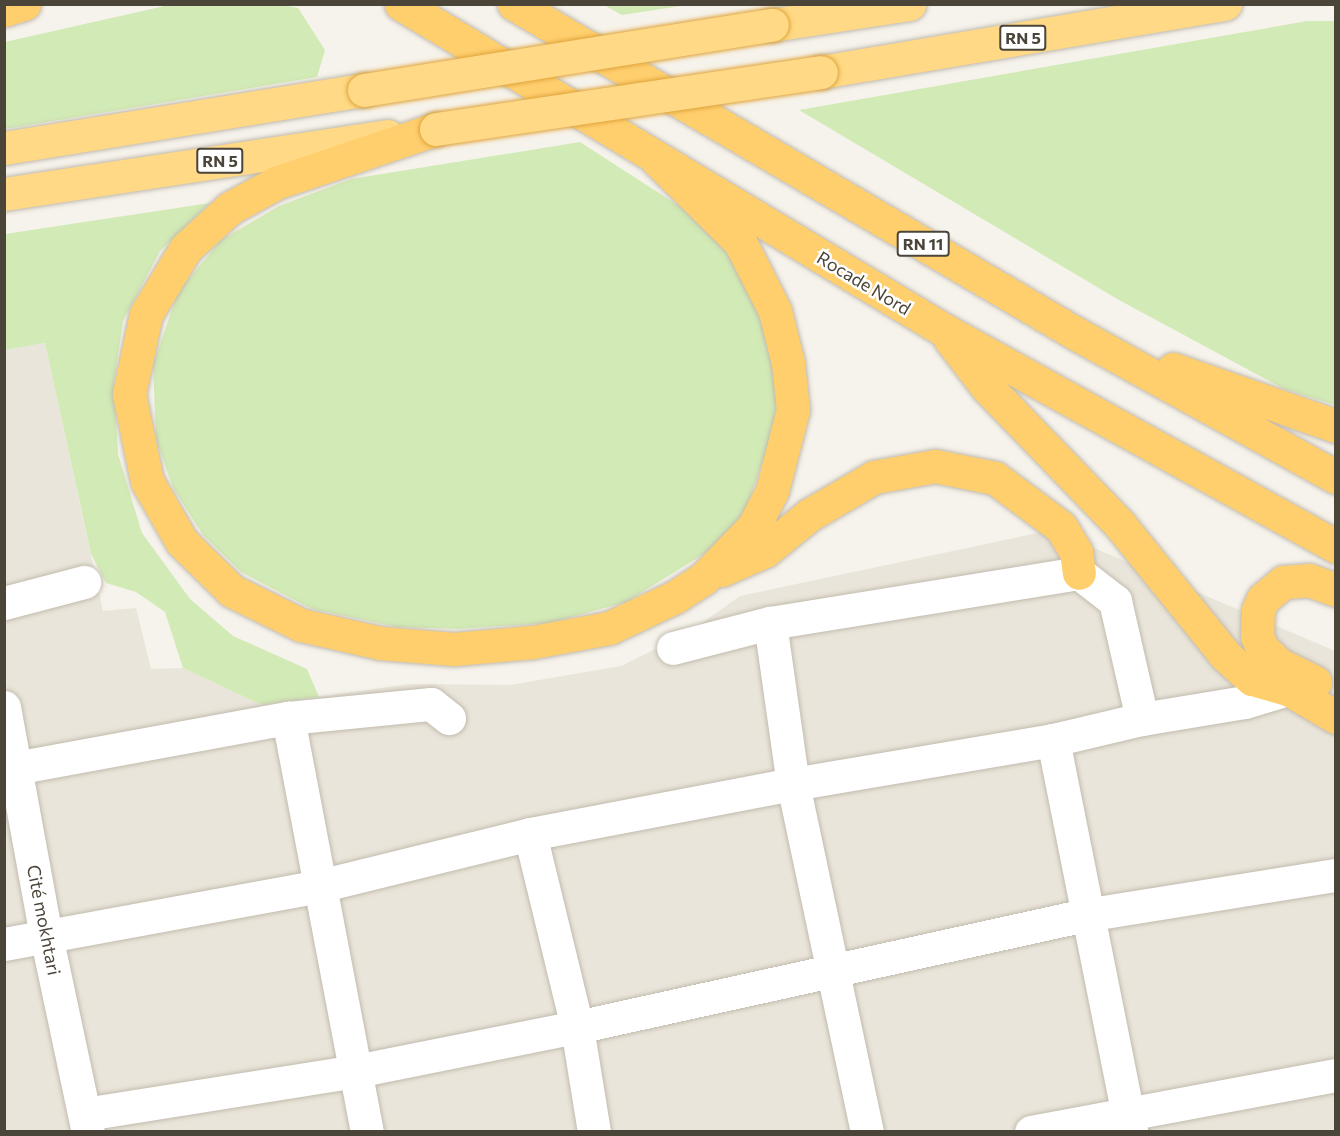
<!DOCTYPE html>
<html>
<head>
<meta charset="utf-8">
<style>
	body { margin:0 }
	#map { position:relative; width:1340px; height:1136px; overflow:hidden; background:#f6f3ec; font-family:Commissioner,sans-serif }
	div>[style] { position:absolute }
	.residential>* { inset:0; background:#eae5da }
	.green>* { inset:0; background:#d2eab5 }
	.roads { filter:drop-shadow(0 0 2px #c2bbae) drop-shadow(0 0 2px #c2bbae) }
	.minor>* { height:33px; margin:-16.5px; padding:0 16.5px; transform-origin:16.5px; border-radius:16.5px; background:#fff }
	.trunk>* { height:33px; margin:-16.5px; padding:0 16.5px; transform-origin:16.5px; border-radius:16.5px; background:#ffd985 }
	.motorway>* { height:33px; margin:-16.5px; padding:0 16.5px; transform-origin:16.5px; border-radius:16.5px; background:#ffcf6e }
	.bridges { filter:drop-shadow(0 0 2px #e0a43c) drop-shadow(0 0 2px #e0a43c) }
	.trunk-bridge>* { height:33px; margin:-16.5px; padding:0 16.5px; transform-origin:16.5px; border-radius:16.5px; background:#ffd985 }
	span { translate:-50% -50%; white-space:nowrap; text-align:center; line-height:1.15; -webkit-text-stroke:5px #fff; paint-order:stroke }
	.shield-label span { padding:2px 4px; background:#fff; border:2px solid; border-radius:4px; -webkit-text-stroke-width:0 }
	.shield-label { font-size:16px; color:#4b4439; font-weight:700 }
	.street-label { font-size:18px; color:#4b4439 }
	.frame { position:absolute; inset:0; border:6px solid #4b4439; pointer-events:none }
</style>
</head>
<body>
<div id="map">
	<div class="residential">
		<i style="clip-path:polygon(45px 343px,103px 611px,136px 608px,151px 669px,183px 668px,262px 705px,409px 684px,510px 685px,621px 666px,688px 633px,740px 596px,1052px 530px,1335px 651px,1335px 1131px,5px 1132px,5px 350px)"></i>
	</div>
	<div class="green">
		<i style="clip-path:polygon(277px 4px,298px 8px,325px 50px,317px 77px,5px 129px,5px 42px,169px 5px)"></i>
		<i style="clip-path:polygon(604px 5px,687px 5px,622px 15px)"></i>
		<i style="clip-path:polygon(1307px 21px,1335px 21px,1335px 405px,1284px 389px,1119px 300px,799px 110px)"></i>
		<i style="clip-path:polygon(580px 142px,693px 215px,712px 233px,749px 284px,777px 372px,775px 425px,743px 518px,707px 552px,626px 602px,550px 623px,458px 629px,397px 627px,312px 609px,241px 572px,203px 535px,173px 488px,156px 439px,153px 365px,178px 292px,221px 240px,279px 206px,351px 179px)"></i>
		<i style="clip-path:polygon(210px 203px,160px 251px,123px 321px,114px 382px,118px 454px,142px 533px,190px 599px,233px 636px,307px 669px,319px 697px,262px 705px,183px 668px,165px 612px,136px 592px,106px 583px,91px 554px,45px 343px,5px 350px,5px 234px)"></i>
	</div>
	<div class="roads">
		<div class="minor">
			<i style="left:4px;top:603px;width:83px;rotate:-14.7deg"></i>
			<i style="left:770px;top:623px;width:163px;rotate:81.9deg"></i>
			<i style="left:793px;top:784px;width:356px;rotate:78deg"></i>
			<i style="left:673px;top:648px;width:100px;rotate:-14.5deg"></i>
			<i style="left:770px;top:623px;width:313px;rotate:-9.2deg"></i>
			<i style="left:1079px;top:573px;width:46px;rotate:37.9deg"></i>
			<i style="left:1115px;top:601px;width:121px;rotate:77.1deg"></i>
			<i style="left:4px;top:707px;width:232px;rotate:79.6deg"></i>
			<i style="left:46px;top:935px;width:201px;rotate:78deg"></i>
			<i style="left:288px;top:718px;width:144px;rotate:-5.6deg"></i>
			<i style="left:431px;top:704px;width:23px;rotate:38deg"></i>
			<i style="left:1053px;top:740px;width:400px;rotate:78.7deg"></i>
			<i style="left:15px;top:768px;width:278px;rotate:-10.4deg"></i>
			<i style="left:288px;top:718px;width:421px;rotate:79.2deg"></i>
			<i style="left:530px;top:834px;width:199px;rotate:76.3deg"></i>
			<i style="left:577px;top:1027px;width:106px;rotate:80.8deg"></i>
			<i style="left:4px;top:944px;width:320px;rotate:-10.4deg"></i>
			<i style="left:319px;top:886px;width:217px;rotate:-13.8deg"></i>
			<i style="left:530px;top:834px;width:268px;rotate:-10.8deg"></i>
			<i style="left:793px;top:784px;width:264px;rotate:-9.6deg"></i>
			<i style="left:1053px;top:740px;width:91px;rotate:-13.3deg"></i>
			<i style="left:1142px;top:719px;width:104px;rotate:-9.4deg"></i>
			<i style="left:1245px;top:702px;width:45px;rotate:-16.8deg"></i>
			<i style="left:85px;top:1114px;width:274px;rotate:-9deg"></i>
			<i style="left:356px;top:1071px;width:225px;rotate:-11.3deg"></i>
			<i style="left:577px;top:1027px;width:520px;rotate:-12.43deg"></i>
			<i style="left:1085px;top:915px;width:254px;rotate:-9.1deg"></i>
			<i style="left:1031px;top:1132px;width:310px;rotate:-10.6deg"></i>
		</div>
		<div class="trunk">
			<i style="left:772px;top:25px;width:139px;rotate:-8.7deg"></i>
			<i style="left:821px;top:72px;width:410px;rotate:-9.6deg"></i>
			<i style="left:4px;top:148px;width:365px;rotate:-9.2deg"></i>
			<i style="left:4px;top:194px;width:388px;rotate:-8.6deg"></i>
		</div>
		<div class="motorway">
			<i style="left:401px;top:4px;width:633px;rotate:30.98deg"></i>
			<i style="left:944px;top:330px;width:448px;rotate:28.9deg"></i>
			<i style="left:514px;top:4px;width:650px;rotate:30.39deg"></i>
			<i style="left:1075px;top:333px;width:298px;rotate:28.9deg"></i>
			<i style="left:4px;top:10px;width:21px;rotate:-17deg"></i>
			<i style="left:436px;top:129px;width:169px;rotate:161.4deg"></i>
			<i style="left:276px;top:183px;width:52px;rotate:151.5deg"></i>
			<i style="left:230px;top:208px;width:59px;rotate:137.7deg"></i>
			<i style="left:186px;top:248px;width:77px;rotate:121.2deg"></i>
			<i style="left:146px;top:314px;width:82px;rotate:102deg"></i>
			<i style="left:129px;top:394px;width:89px;rotate:78.3deg"></i>
			<i style="left:147px;top:481px;width:70px;rotate:60.2deg"></i>
			<i style="left:182px;top:542px;width:70px;rotate:44.4deg"></i>
			<i style="left:232px;top:591px;width:77px;rotate:26.2deg"></i>
			<i style="left:301px;top:625px;width:81px;rotate:12.8deg"></i>
			<i style="left:380px;top:643px;width:74px;rotate:4.6deg"></i>
			<i style="left:454px;top:649px;width:79px;rotate:-5.1deg"></i>
			<i style="left:533px;top:642px;width:77px;rotate:-10.4deg"></i>
			<i style="left:609px;top:628px;width:73px;rotate:-25.2deg"></i>
			<i style="left:675px;top:597px;width:35px;rotate:-33deg"></i>
			<i style="left:704px;top:578px;width:72px;rotate:-46.1deg"></i>
			<i style="left:754px;top:526px;width:39px;rotate:-63deg"></i>
			<i style="left:772px;top:491px;width:84px;rotate:-75.5deg"></i>
			<i style="left:793px;top:410px;width:47px;rotate:-96.1deg"></i>
			<i style="left:788px;top:363px;width:54px;rotate:-104deg"></i>
			<i style="left:775px;top:311px;width:77px;rotate:-116.9deg"></i>
			<i style="left:740px;top:242px;width:117px;rotate:-135.3deg"></i>
			<i style="left:950px;top:339px;width:61px;rotate:52.4deg"></i>
			<i style="left:987px;top:387px;width:193px;rotate:46deg"></i>
			<i style="left:1121px;top:526px;width:166px;rotate:51.1deg"></i>
			<i style="left:1225px;top:655px;width:36px;rotate:42deg"></i>
			<i style="left:1252px;top:679px;width:37px;rotate:16deg"></i>
			<i style="left:1288px;top:689px;width:56px;rotate:30.3deg"></i>
			<i style="left:1173px;top:369px;width:173px;rotate:19.3deg"></i>
			<i style="left:721px;top:570px;width:48px;rotate:-23.4deg"></i>
			<i style="left:765px;top:551px;width:57px;rotate:-39.3deg"></i>
			<i style="left:809px;top:515px;width:75px;rotate:-30.3deg"></i>
			<i style="left:874px;top:477px;width:62px;rotate:-10.2deg"></i>
			<i style="left:935px;top:466px;width:61px;rotate:11.3deg"></i>
			<i style="left:995px;top:478px;width:82px;rotate:36.6deg"></i>
			<i style="left:1061px;top:527px;width:29px;rotate:59deg"></i>
			<i style="left:1076px;top:552px;width:21px;rotate:82deg"></i>
			<i style="left:1315px;top:682px;width:39px;rotate:-154deg"></i>
			<i style="left:1280px;top:665px;width:25px;rotate:-137deg"></i>
			<i style="left:1262px;top:648px;width:13px;rotate:-113deg"></i>
			<i style="left:1257px;top:636px;width:26px;rotate:-88deg"></i>
			<i style="left:1258px;top:610px;width:12px;rotate:-66deg"></i>
			<i style="left:1263px;top:599px;width:26px;rotate:-40deg"></i>
			<i style="left:1283px;top:582px;width:26px;rotate:-4deg"></i>
			<i style="left:1309px;top:580px;width:29px;rotate:20deg"></i>
		</div>
	</div>
	<div class="bridges">
		<div class="trunk-bridge">
			<i style="left:364px;top:90px;width:413px;rotate:-9.1deg"></i>
			<i style="left:436px;top:129px;width:389px;rotate:-8.4deg"></i>
		</div>
	</div>
	<div class="shield-label">
		<span style="left:1023px;top:38px">RN 5</span>
		<span style="left:220px;top:161px">RN 5</span>
		<span style="left:923px;top:244px">RN 11</span>
	</div>
	<div class="street-label">
		<span style="left:864px;top:283px;rotate:31deg">Rocade Nord</span>
		<span style="left:44px;top:920px;rotate:79deg">Cité mokhtari</span>
	</div>
	<div class="frame"></div>
</div>
</body>
</html>
